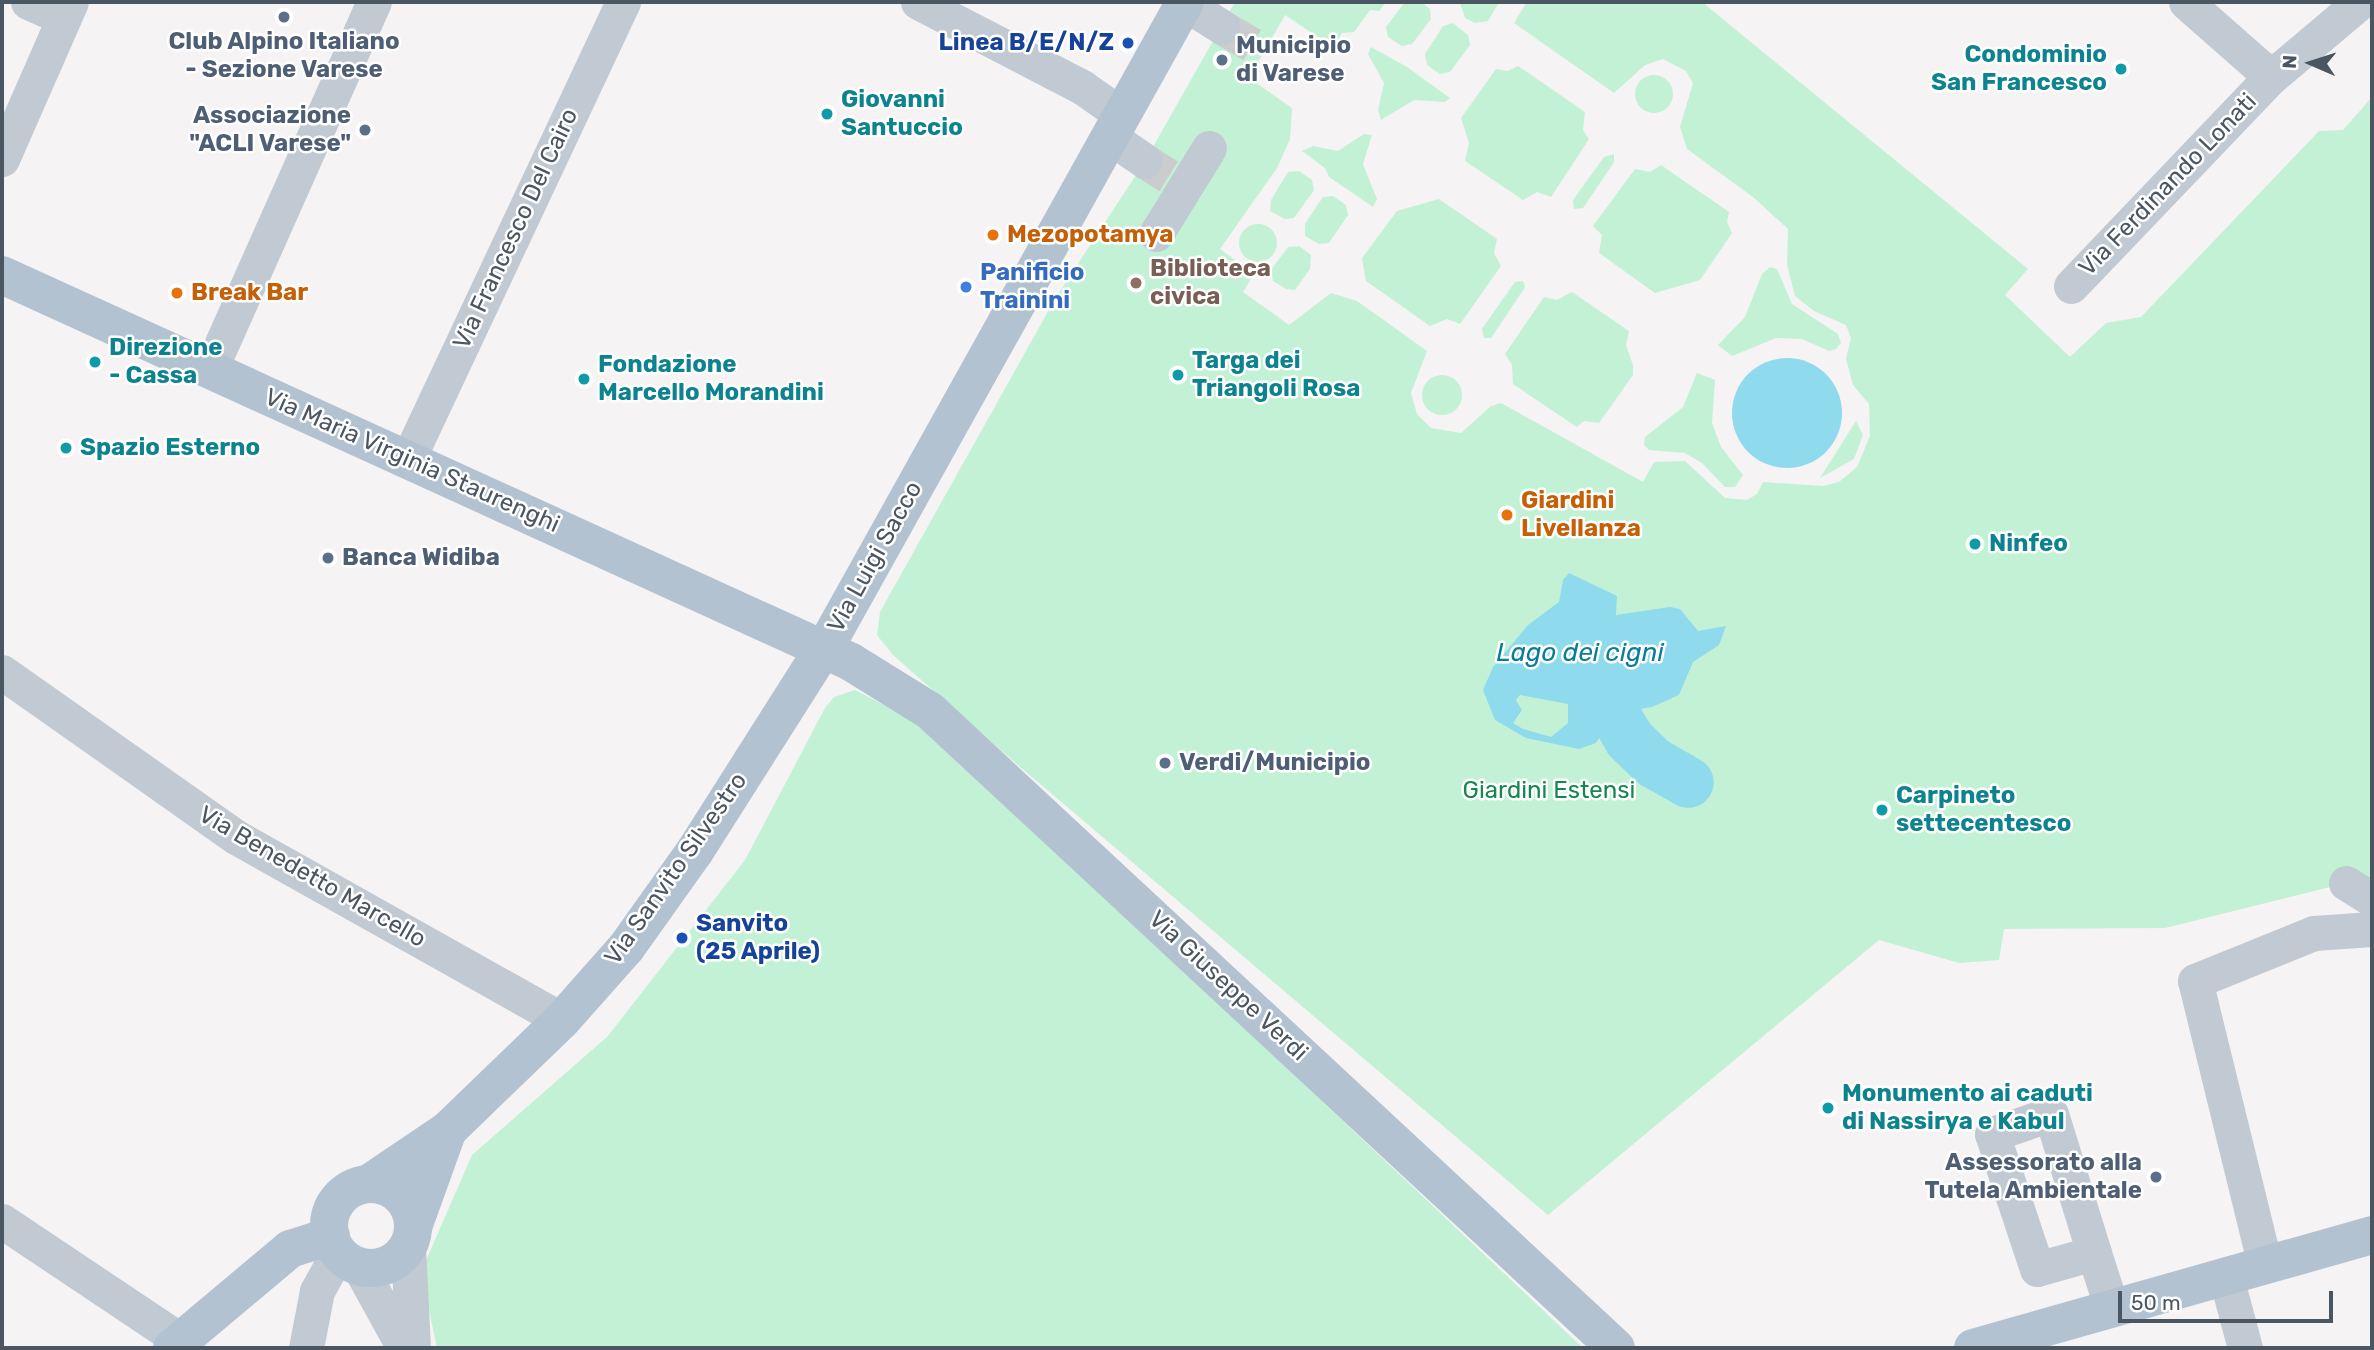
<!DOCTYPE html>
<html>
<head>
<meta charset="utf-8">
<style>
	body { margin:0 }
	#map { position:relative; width:2374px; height:1350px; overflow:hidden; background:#f5f3f3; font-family:Rubik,sans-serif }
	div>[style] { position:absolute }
	.green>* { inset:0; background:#c3f1d5 }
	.round { border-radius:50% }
	.water>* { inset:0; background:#90daee }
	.river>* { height:51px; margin:-25.5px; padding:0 25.5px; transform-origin:25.5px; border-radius:25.5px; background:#90daee }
	.minor-tunnel>* { height:35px; margin-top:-17.5px; transform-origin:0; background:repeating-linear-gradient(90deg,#caccce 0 35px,transparent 0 53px) }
	.minor>* { height:35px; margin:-17.5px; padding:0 17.5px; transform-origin:17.5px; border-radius:17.5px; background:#c1cad2 }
	.major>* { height:38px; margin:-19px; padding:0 19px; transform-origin:19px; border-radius:19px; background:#b3c2d1 }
	.major>.ring { margin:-19px; padding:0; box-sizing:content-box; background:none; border:38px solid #b3c2d1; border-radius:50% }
	.dots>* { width:19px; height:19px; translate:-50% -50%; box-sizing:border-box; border:4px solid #fff; border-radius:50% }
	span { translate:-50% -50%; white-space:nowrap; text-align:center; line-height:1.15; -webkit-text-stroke:5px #fff; paint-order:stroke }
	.service-label { font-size:24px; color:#4e5e75; font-weight:700 }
	.left { translate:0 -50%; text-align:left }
	.right { translate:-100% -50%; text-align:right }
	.transit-label { font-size:24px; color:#164399; font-weight:700 }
	.culture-label { font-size:24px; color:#0d838f; font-weight:700 }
	.street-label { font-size:24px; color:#4a5661 }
	.food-label { font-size:24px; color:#c56008; font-weight:700 }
	.education-label { font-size:24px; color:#785e54; font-weight:700 }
	.shop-label { font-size:24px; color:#366cbe; font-weight:700 }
	.park-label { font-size:24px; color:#17864f }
	.water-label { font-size:26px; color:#0c7c9b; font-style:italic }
	.frame { position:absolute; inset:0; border:4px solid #4a5661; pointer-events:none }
	.north { position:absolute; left:2276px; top:28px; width:70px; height:70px; -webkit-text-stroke:5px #fff; paint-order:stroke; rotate:273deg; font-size:19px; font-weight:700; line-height:28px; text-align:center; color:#4a5661 }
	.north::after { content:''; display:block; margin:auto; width:24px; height:32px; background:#4a5661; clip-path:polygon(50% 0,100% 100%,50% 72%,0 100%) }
	.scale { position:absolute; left:2118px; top:1291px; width:215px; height:32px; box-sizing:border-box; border:4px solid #4a5661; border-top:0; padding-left:9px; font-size:21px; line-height:24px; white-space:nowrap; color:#4a5661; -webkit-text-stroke:5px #fff; paint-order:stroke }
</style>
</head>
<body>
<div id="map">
	<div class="green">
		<i style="clip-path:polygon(1235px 2px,1386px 2px,1379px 11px,1370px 10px,1354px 32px,1342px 33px,1334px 48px,1285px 15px,1249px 78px,1292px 108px,1290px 139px,1277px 168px,1220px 249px,1254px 274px,1243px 292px,1289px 325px,1331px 293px,1357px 301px,1427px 351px,1411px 393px,1417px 414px,1431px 428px,1461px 433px,1491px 406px,1501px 403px,1643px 482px,1654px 462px,1685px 461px,1725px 498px,1747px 500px,1757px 494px,1763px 482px,1823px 486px,1839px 482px,1857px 467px,1870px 436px,1869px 404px,1853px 385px,1846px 359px,1851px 338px,1846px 325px,1814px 311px,1795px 296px,1787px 265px,1788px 229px,1753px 197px,1687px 149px,1680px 127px,1693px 83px,1686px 71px,1663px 59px,1645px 65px,1614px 93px,1514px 23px,1527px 2px,1702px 2px,2028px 269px,2005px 295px,2070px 357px,2106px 323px,2141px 317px,2319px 131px,2343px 130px,2372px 97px,2372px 887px,2346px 883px,2165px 928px,2004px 929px,1999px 960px,1959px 963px,1879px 940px,1548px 1215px,1019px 766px,893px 655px,877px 635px,880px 612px,1055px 299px,1145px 161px)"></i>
		<i style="clip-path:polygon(1405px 2px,1421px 2px,1430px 9px,1431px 19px,1412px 44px,1402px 46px,1388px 37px,1386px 27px)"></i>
		<i style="clip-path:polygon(1499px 2px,1488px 21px,1475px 23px,1465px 18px,1460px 3px)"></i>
		<i style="clip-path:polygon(1453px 23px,1468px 35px,1470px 45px,1450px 72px,1440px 74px,1427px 65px,1425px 54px,1443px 26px)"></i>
		<i style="clip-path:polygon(1371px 47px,1407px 67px,1450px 98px,1445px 102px,1414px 100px,1381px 120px,1378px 110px,1384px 83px,1368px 54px)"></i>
		<i style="clip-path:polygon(1518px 66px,1585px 112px,1583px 130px,1589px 139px,1551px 197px,1537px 192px,1523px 200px,1465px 161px,1469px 143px,1461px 118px,1496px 69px,1508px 71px)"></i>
		<i class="round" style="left:1635px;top:75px;width:38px;height:38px"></i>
		<i style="clip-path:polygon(1364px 134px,1372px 135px,1363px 164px,1377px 199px,1373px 207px,1329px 177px,1325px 168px,1302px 151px,1313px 146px,1338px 151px)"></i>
		<i style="clip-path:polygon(1614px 154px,1614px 162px,1583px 208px,1574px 209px,1573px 200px,1604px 157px)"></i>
		<i style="clip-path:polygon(1661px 165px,1729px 212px,1727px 222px,1732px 233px,1700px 280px,1655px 293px,1599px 253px,1602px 235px,1593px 226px,1635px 169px,1650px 172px)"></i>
		<i style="clip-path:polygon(1299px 171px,1312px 180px,1314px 190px,1294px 218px,1285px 219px,1270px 211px,1271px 200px,1288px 172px)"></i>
		<i style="clip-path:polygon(1333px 196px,1346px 205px,1348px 215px,1329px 243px,1319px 244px,1305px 236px,1305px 224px,1323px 197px)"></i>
		<i style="clip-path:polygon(1439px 199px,1497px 239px,1494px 253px,1501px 266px,1460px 324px,1447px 319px,1430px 326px,1366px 281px,1362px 258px,1397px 211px)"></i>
		<i class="round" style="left:1239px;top:224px;width:38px;height:38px"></i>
		<i style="clip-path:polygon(1299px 246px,1311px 255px,1310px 269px,1295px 290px,1286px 289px,1273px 281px,1271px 270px,1288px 247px)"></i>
		<i style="clip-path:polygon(1770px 267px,1777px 269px,1792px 304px,1838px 334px,1841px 343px,1836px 349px,1829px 351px,1802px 339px,1776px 338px,1732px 356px,1718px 345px,1745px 317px,1762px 274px)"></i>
		<i style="clip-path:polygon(1523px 281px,1525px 287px,1491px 338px,1484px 338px,1482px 329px,1515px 282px)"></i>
		<i style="clip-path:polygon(1572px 292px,1629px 331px,1626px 345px,1633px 365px,1633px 375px,1599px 423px,1584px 421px,1577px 427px,1513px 384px,1512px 365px,1505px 354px,1544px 297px,1557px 300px)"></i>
		<i style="clip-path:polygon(1697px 373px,1715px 380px,1712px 423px,1721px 447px,1743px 475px,1735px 487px,1725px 487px,1702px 463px,1685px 453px,1649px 450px,1644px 445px,1645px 437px,1683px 407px)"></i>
		<i class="round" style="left:1422px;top:375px;width:40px;height:40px"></i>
		<i style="clip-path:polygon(1856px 421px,1863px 435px,1854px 459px,1820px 478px)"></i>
		<i style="clip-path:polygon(855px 690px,925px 726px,1583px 1348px,437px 1348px,421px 1272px,472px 1155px,608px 1036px,745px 860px,825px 708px,834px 697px)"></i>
	</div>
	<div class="water">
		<i class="round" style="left:1732px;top:358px;width:110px;height:110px"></i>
		<i style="clip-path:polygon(evenodd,1569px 573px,1617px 596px,1616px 615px,1670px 607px,1680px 609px,1698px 631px,1726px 626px,1719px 645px,1693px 662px,1679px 695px,1652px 707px,1614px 713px,1596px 743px,1579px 749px,1526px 738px,1495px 720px,1483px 690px,1493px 667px,1528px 625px,1559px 602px,1563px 580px,1569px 573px,1520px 695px,1568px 704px,1568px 723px,1551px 737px,1523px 729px,1513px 723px,1522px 710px,1516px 700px,1520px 695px)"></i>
	</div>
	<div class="river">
		<i style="left:1614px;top:713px;width:30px;rotate:60deg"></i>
		<i style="left:1629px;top:739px;width:33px;rotate:44deg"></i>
		<i style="left:1653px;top:762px;width:40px;rotate:29.7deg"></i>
	</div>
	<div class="minor-tunnel">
		<i style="left:1222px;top:27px;width:48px;rotate:30.3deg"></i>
		<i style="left:1145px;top:161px;width:28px;rotate:32deg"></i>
	</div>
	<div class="minor">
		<i style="left:28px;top:2px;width:39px;rotate:24deg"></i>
		<i style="left:918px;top:2px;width:185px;rotate:27.4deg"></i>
		<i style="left:1082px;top:87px;width:49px;rotate:35deg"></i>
		<i style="left:2186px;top:2px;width:113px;rotate:41.4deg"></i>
		<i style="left:1184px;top:3px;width:45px;rotate:32.3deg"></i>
		<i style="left:1110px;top:137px;width:42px;rotate:34.4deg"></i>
		<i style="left:2px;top:159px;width:171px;rotate:-66.3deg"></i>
		<i style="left:1156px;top:234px;width:101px;rotate:-58.4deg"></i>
		<i style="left:2071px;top:286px;width:289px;rotate:-46.3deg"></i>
		<i style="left:2271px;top:77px;width:116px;rotate:-40.1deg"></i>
		<i style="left:210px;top:370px;width:403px;rotate:-66deg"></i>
		<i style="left:409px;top:457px;width:503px;rotate:-64.81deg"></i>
		<i style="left:2px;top:672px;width:286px;rotate:35.2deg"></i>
		<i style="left:236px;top:837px;width:374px;rotate:29.3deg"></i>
		<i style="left:2346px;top:883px;width:31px;rotate:32deg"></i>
		<i style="left:2px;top:1221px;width:216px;rotate:33.8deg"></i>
		<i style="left:408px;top:1246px;width:102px;rotate:87.2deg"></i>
		<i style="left:2094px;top:1253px;width:59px;rotate:164.3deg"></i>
		<i style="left:2037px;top:1269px;width:142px;rotate:-108.4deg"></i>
		<i style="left:1992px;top:1134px;width:62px;rotate:-18.7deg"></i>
		<i style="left:2051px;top:1114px;width:145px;rotate:72.8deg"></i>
		<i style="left:2094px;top:1253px;width:59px;rotate:72.2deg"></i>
		<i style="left:2271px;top:1263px;width:17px;rotate:-126deg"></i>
		<i style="left:2261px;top:1249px;width:276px;rotate:-103.8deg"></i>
		<i style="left:2195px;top:981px;width:128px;rotate:-22deg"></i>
		<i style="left:2314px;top:933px;width:58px;rotate:-3.9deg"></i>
		<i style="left:359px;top:1266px;width:94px;rotate:61.2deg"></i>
		<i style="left:2226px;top:1277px;width:73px;rotate:75deg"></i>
		<i style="left:306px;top:1348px;width:58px;rotate:-79.1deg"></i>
		<i style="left:317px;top:1291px;width:43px;rotate:-61.1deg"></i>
	</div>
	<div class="major">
		<i style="left:2px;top:275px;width:933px;rotate:24.5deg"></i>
		<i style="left:851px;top:662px;width:93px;rotate:31.8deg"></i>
		<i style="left:930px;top:711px;width:936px;rotate:42.88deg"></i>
		<i style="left:368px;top:1184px;width:97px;rotate:-34deg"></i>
		<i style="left:448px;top:1130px;width:158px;rotate:-44deg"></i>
		<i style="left:562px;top:1020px;width:96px;rotate:-48.4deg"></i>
		<i style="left:626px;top:948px;width:119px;rotate:-54.6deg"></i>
		<i style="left:695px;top:851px;width:254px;rotate:-57.6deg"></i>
		<i style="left:831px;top:637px;width:727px;rotate:-60.86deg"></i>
		<i class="ring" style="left:329px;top:1184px;width:46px;height:46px"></i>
		<i style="left:413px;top:1227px;width:103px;rotate:-70.2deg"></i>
		<i style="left:172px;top:1348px;width:154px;rotate:-40deg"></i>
		<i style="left:290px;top:1249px;width:43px;rotate:-17.6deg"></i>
		<i style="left:1973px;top:1348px;width:415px;rotate:-15.8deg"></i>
	</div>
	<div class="dots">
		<i style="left:284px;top:17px;background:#5c6f8a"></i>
		<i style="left:1128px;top:43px;background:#1a4fb4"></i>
		<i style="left:1222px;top:60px;background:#5c6f8a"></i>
		<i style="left:2121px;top:69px;background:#0f9aa8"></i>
		<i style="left:827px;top:114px;background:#0f9aa8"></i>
		<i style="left:365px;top:130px;background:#5c6f8a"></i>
		<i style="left:993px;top:235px;background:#e8710a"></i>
		<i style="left:1136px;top:283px;background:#8d6e63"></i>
		<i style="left:966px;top:287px;background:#3f7fe0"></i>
		<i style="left:177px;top:293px;background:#e8710a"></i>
		<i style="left:95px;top:362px;background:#0f9aa8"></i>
		<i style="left:1178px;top:375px;background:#0f9aa8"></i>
		<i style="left:584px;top:379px;background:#0f9aa8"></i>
		<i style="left:66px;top:448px;background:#0f9aa8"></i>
		<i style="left:1507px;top:515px;background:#e8710a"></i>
		<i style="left:1975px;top:544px;background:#0f9aa8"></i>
		<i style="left:328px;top:558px;background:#5c6f8a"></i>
		<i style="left:1165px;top:763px;background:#5c6f8a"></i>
		<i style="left:1882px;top:810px;background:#0f9aa8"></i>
		<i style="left:682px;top:938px;background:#1a4fb4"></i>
		<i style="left:1828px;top:1108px;background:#0f9aa8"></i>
		<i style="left:2156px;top:1177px;background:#5c6f8a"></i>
	</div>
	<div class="service-label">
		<span style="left:284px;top:56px">Club Alpino Italiano<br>- Sezione Varese</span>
		<span class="left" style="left:1236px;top:60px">Municipio<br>di Varese</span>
		<span class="right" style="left:351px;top:130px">Associazione<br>"ACLI Varese"</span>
		<span class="left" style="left:342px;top:558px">Banca Widiba</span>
		<span class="left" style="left:1179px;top:763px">Verdi/Municipio</span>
		<span class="right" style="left:2142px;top:1177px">Assessorato alla<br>Tutela Ambientale</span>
	</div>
	<div class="transit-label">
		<span class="right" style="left:1114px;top:43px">Linea B/E/N/Z</span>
		<span class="left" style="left:696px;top:938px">Sanvito<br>(25 Aprile)</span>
	</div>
	<div class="culture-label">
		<span class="right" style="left:2107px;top:69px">Condominio<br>San Francesco</span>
		<span class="left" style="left:841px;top:114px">Giovanni<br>Santuccio</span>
		<span class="left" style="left:109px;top:362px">Direzione<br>- Cassa</span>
		<span class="left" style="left:1192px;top:375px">Targa dei<br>Triangoli Rosa</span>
		<span class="left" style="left:598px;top:379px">Fondazione<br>Marcello Morandini</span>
		<span class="left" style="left:80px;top:448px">Spazio Esterno</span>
		<span class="left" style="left:1989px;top:544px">Ninfeo</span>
		<span class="left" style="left:1896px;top:810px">Carpineto<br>settecentesco</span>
		<span class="left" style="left:1842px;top:1108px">Monumento ai caduti<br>di Nassirya e Kabul</span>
	</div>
	<div class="street-label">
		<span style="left:2168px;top:185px;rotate:-46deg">Via Ferdinando Lonati</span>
		<span style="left:516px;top:229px;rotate:-65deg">Via Francesco Del Cairo</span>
		<span style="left:412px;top:461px;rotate:24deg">Via Maria Virginia Staurenghi</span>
		<span style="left:875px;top:557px;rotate:-61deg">Via Luigi Sacco</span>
		<span style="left:676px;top:869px;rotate:-55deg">Via Sanvito Silvestro</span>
		<span style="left:312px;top:877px;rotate:30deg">Via Benedetto Marcello</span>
		<span style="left:1228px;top:986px;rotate:43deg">Via Giuseppe Verdi</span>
	</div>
	<div class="food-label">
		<span class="left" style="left:1007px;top:235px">Mezopotamya</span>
		<span class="left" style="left:191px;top:293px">Break Bar</span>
		<span class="left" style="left:1521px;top:515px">Giardini<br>Livellanza</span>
	</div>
	<div class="education-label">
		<span class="left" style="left:1150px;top:283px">Biblioteca<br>civica</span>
	</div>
	<div class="shop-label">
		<span class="left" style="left:980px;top:287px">Panificio<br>Trainini</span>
	</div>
	<div class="park-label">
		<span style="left:1549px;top:791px">Giardini Estensi</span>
	</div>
	<div class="water-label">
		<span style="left:1580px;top:653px">Lago dei cigni</span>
	</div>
	<div class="frame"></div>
	<div class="north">N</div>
	<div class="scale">50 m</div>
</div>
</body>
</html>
